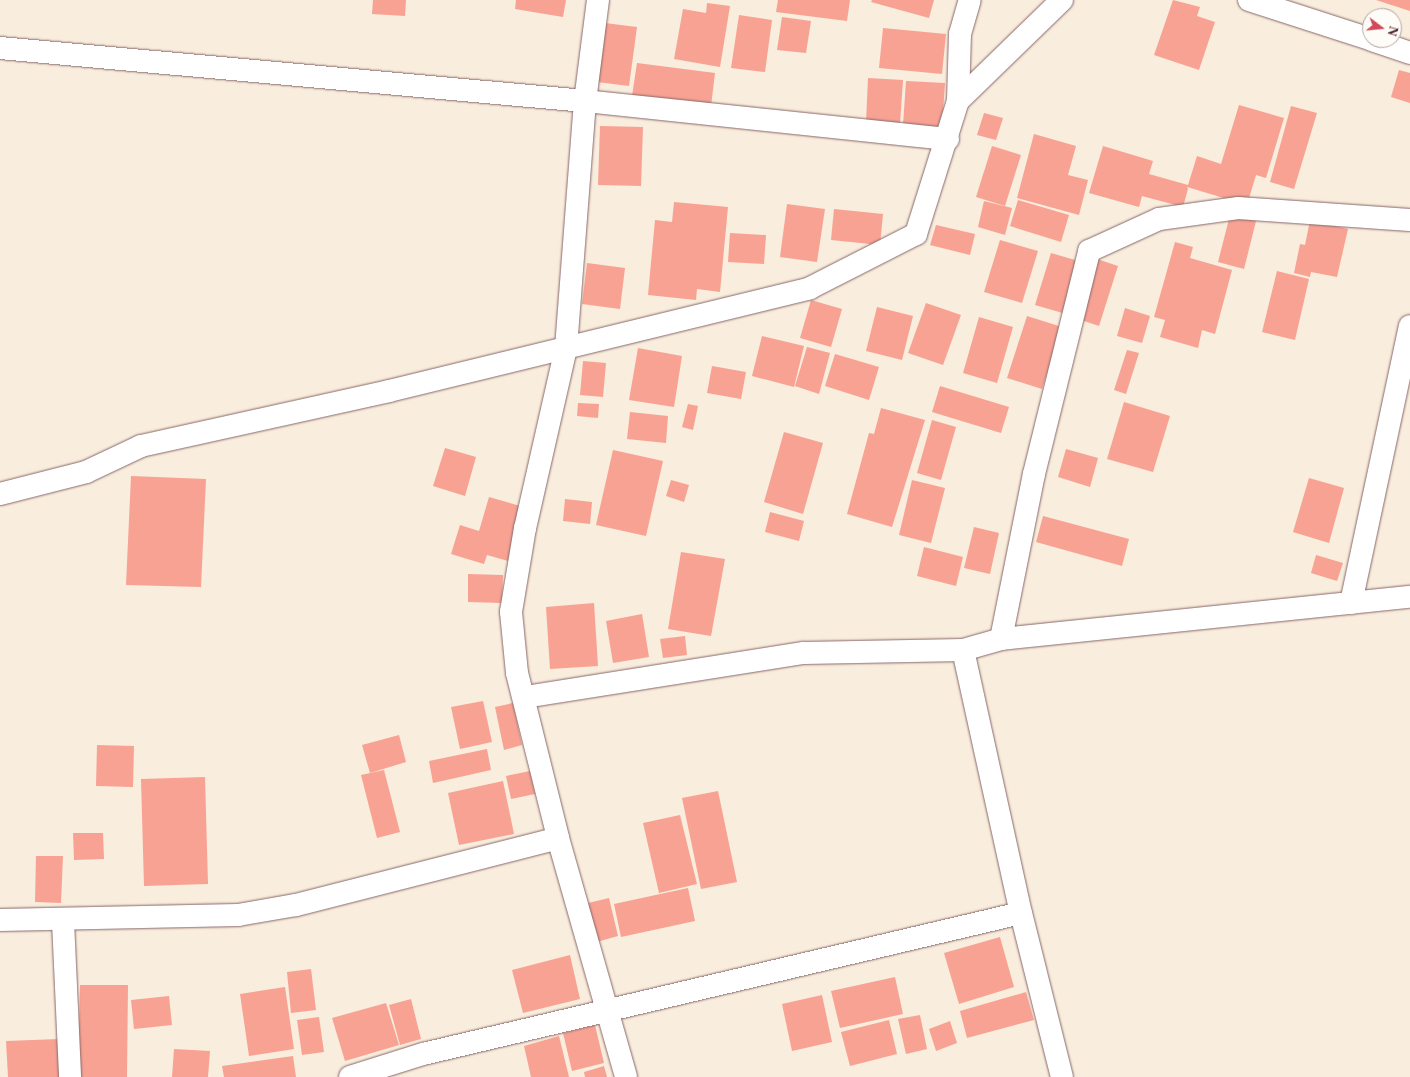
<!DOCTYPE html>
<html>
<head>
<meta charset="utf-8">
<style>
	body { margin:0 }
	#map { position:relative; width:1410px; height:1077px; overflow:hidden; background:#f9eddd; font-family:"Libre Caslon Text",serif }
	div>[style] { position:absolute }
	.building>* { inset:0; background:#f8a293 }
	.roads { filter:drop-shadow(0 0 1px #876769) drop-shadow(0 0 1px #876769) }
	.minor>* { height:22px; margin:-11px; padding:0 11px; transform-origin:11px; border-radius:11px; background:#fff }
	span { translate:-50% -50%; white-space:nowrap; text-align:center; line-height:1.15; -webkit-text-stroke:3px #fdfcf7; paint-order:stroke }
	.north { position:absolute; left:1362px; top:8px; width:40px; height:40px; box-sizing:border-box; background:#fdfcf7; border:1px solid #b5a4a5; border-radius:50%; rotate:106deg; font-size:11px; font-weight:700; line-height:16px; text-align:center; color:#4a1f2b }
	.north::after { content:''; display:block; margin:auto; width:14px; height:18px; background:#d1495b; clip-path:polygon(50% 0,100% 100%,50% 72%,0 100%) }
</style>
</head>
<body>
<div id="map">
	<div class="building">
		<i style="clip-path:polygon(373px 0,406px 0,405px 16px,372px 14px)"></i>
		<i style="clip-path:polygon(516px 0,566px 0,563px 17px,515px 9px)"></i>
		<i style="clip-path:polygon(778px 0,850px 0,847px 21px,776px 12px)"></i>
		<i style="clip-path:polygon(872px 0,934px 0,929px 18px,871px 2px)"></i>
		<i style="clip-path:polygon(1173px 0,1200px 7px,1197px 16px,1215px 22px,1199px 70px,1154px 55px)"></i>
		<i style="clip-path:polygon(1376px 0,1410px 0,1410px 11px)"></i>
		<i style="clip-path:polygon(707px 3px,730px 6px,720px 67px,674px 59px,683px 9px,706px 13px)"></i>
		<i style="clip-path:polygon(739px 15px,772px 20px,765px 72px,731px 68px)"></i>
		<i style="clip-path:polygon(782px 17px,811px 21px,806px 53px,777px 50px)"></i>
		<i style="clip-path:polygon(605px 23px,637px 27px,629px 86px,597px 82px)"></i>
		<i style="clip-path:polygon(883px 28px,946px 34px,942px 74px,879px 68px)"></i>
		<i style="clip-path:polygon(637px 63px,715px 73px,711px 106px,632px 96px)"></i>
		<i style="clip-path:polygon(1399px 70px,1410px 73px,1410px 103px,1391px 97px)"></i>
		<i style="clip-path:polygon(868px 78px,903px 80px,900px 124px,866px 122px)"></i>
		<i style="clip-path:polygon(906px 81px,945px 83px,942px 127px,903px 125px)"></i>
		<i style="clip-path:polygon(1239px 105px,1284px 118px,1266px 178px,1256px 175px,1247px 205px,1187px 187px,1188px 189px,1183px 207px,1142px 196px,1139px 207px,1089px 193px,1103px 146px,1153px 161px,1149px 174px,1188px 185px,1197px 156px,1221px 164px)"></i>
		<i style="clip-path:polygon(1291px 106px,1317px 113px,1294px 189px,1270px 182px)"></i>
		<i style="clip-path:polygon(984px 113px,1003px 118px,996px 140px,977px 135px)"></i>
		<i style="clip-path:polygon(600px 126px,643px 127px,641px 186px,598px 185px)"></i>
		<i style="clip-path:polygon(1034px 134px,1076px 146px,1068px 175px,1088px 180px,1079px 215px,1017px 198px)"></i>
		<i style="clip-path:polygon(992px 146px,1021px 155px,1005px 206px,976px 197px)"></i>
		<i style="clip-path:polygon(1018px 200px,1069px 215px,1061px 242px,1010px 226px)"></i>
		<i style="clip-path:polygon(984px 201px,1012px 208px,1005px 235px,978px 227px)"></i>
		<i style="clip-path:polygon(674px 202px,728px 207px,720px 292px,697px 289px,696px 300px,648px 295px,655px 220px,672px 222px)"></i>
		<i style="clip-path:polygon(787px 204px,825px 209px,817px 262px,780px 257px)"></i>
		<i style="clip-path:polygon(834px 209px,883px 214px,880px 245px,831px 240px)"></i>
		<i style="clip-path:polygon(1230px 215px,1256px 221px,1244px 269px,1218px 262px)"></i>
		<i style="clip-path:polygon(1310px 220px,1348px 229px,1337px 277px,1311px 272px,1310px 277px,1294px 273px,1300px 244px,1305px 245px)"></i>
		<i style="clip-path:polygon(936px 225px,975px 234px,970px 255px,930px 245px)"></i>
		<i style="clip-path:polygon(730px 233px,766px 235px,764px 264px,728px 262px)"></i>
		<i style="clip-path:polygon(1000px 240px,1038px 251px,1022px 303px,984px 292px)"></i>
		<i style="clip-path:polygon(1175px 242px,1193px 247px,1190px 258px,1232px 270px,1215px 334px,1202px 330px,1198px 348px,1160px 337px,1165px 320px,1154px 317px)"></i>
		<i style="clip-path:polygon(1051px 253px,1082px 262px,1066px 314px,1035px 305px)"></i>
		<i style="clip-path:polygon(1094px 258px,1118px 266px,1099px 326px,1075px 318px)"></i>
		<i style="clip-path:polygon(587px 263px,625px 268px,620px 309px,582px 304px)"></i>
		<i style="clip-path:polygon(1277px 271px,1309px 279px,1295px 340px,1262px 332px)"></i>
		<i style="clip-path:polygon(811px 300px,842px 309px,831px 347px,800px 338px)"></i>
		<i style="clip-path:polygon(926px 303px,961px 315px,943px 365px,908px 353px)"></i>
		<i style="clip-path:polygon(877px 307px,913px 316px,902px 360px,866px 351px)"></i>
		<i style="clip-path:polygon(1125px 308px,1150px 316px,1142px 343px,1117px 336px)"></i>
		<i style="clip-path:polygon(1027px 316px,1062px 327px,1042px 389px,1007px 378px)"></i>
		<i style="clip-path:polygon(979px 317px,1013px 327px,997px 383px,963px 373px)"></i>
		<i style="clip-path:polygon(762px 336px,804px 346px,794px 387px,752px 376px)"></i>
		<i style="clip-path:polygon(807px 347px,830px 353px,819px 394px,795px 386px)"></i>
		<i style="clip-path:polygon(638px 348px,682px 356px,674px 407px,629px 400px)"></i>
		<i style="clip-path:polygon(1127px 350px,1139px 353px,1126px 394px,1114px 390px)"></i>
		<i style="clip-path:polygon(835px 354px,879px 367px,869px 400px,825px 386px)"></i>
		<i style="clip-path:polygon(583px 361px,606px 363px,603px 397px,580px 395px)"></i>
		<i style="clip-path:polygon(712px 366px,746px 372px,741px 399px,707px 393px)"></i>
		<i style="clip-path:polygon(940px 386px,1009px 407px,1001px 433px,932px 412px)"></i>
		<i style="clip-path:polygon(1124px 402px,1170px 416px,1153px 472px,1107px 459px)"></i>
		<i style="clip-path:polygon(578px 403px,599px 404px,598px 418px,577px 416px)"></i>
		<i style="clip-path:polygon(688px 404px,698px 406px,693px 430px,682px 427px)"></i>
		<i style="clip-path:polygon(881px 408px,925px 420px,892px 527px,847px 514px,869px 433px,874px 434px)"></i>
		<i style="clip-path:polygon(630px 412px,668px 416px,666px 443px,627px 439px)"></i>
		<i style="clip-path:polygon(932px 420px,956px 427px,941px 480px,917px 473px)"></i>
		<i style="clip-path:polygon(784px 432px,823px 443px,803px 514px,764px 502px)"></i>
		<i style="clip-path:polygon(445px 448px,476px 457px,465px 496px,433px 486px)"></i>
		<i style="clip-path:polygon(1066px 449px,1098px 458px,1090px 487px,1058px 477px)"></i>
		<i style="clip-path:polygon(613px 450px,663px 461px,646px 536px,596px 525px)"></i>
		<i style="clip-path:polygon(131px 476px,206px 479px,201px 587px,126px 585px)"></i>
		<i style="clip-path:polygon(1309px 478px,1344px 488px,1329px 543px,1293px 532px)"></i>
		<i style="clip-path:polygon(671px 480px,689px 485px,684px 502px,666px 496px)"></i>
		<i style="clip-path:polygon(912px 480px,945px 488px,931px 543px,899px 535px)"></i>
		<i style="clip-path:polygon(489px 497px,524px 507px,508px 561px,487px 555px,484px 564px,451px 554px,460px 525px,479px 531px)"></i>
		<i style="clip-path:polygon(565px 499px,592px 502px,590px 524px,563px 521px)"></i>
		<i style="clip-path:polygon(770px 512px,804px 521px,799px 541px,765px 532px)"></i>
		<i style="clip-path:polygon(1043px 516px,1129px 539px,1122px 566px,1036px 542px)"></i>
		<i style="clip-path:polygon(974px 527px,999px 533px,990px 574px,964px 568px)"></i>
		<i style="clip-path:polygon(924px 547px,963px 557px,956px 586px,917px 576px)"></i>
		<i style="clip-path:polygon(681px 552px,725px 559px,711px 636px,668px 629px)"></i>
		<i style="clip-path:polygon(1316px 555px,1343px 563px,1337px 581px,1311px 573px)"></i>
		<i style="clip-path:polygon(468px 574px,503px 575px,502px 603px,468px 602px)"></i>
		<i style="clip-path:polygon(594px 603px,598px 666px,550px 669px,546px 607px)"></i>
		<i style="clip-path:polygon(642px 614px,649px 657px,613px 663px,606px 621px)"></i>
		<i style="clip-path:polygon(685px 636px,687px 655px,663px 658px,660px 639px)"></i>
		<i style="clip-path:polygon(483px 701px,492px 742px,460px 749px,451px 707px)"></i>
		<i style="clip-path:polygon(513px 703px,522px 745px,504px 750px,495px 707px)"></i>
		<i style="clip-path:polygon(399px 735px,406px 762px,370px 773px,362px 745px)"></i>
		<i style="clip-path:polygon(97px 745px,134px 746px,133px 787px,96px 786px)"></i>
		<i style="clip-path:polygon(487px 749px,491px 770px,433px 783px,429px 761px)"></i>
		<i style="clip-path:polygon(384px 770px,400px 832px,377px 838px,361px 775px)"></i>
		<i style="clip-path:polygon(530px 771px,535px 794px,511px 799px,506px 776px)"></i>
		<i style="clip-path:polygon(205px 777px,208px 884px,144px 886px,141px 779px)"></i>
		<i style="clip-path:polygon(503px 781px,514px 834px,459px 845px,448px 793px)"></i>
		<i style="clip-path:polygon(718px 791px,737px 882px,701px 889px,682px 798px)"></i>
		<i style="clip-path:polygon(680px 815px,697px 884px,659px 893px,643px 823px)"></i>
		<i style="clip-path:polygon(73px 833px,103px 833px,104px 859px,74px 860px)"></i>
		<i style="clip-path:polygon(36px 856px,63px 856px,61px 903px,35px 902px)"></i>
		<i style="clip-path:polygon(688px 888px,695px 921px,621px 937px,614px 904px)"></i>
		<i style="clip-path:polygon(609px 898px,618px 936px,593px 943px,584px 904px)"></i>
		<i style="clip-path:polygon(1000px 937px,1014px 987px,959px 1004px,944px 953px)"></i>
		<i style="clip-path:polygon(570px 955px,580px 999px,523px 1013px,512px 970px)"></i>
		<i style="clip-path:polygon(311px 969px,316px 1010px,291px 1013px,287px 972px)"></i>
		<i style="clip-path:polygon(895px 977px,903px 1014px,840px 1028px,831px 991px)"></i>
		<i style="clip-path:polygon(80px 985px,128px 985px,127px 1077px,78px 1077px)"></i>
		<i style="clip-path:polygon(285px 987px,294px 1049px,249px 1056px,240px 994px)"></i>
		<i style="clip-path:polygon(1026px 992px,1034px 1020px,967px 1038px,960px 1011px)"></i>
		<i style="clip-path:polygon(822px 995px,832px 1042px,792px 1051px,782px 1004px)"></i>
		<i style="clip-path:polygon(169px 996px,172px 1025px,134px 1029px,131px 1000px)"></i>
		<i style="clip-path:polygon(411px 999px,421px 1039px,400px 1045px,389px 1005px)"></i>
		<i style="clip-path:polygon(386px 1003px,399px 1045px,345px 1061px,332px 1018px)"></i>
		<i style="clip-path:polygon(920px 1015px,927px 1049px,906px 1054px,898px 1019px)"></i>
		<i style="clip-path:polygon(319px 1017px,324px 1052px,302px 1055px,297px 1020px)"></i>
		<i style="clip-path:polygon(889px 1020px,897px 1054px,850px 1066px,841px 1032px)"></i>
		<i style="clip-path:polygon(950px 1021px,957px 1043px,936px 1051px,929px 1029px)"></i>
		<i style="clip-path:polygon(595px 1025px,604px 1063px,572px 1071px,563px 1033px)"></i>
		<i style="clip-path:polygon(559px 1036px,569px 1077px,531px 1077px,524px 1046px)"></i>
		<i style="clip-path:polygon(59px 1039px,60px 1077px,8px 1077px,6px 1041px)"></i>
		<i style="clip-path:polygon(174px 1049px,210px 1051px,208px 1077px,172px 1077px)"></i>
		<i style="clip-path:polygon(293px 1056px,296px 1077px,224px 1077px,222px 1066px)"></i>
		<i style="clip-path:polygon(604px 1066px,607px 1077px,585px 1077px,584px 1072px)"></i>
	</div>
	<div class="roads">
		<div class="minor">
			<i style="left:598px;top:0;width:102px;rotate:97.3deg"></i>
			<i style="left:585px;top:101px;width:248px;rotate:94.4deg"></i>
			<i style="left:566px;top:348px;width:185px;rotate:102.8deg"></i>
			<i style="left:525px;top:528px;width:85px;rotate:99.5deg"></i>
			<i style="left:511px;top:612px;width:61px;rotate:84.4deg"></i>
			<i style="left:517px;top:673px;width:170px;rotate:76deg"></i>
			<i style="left:558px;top:838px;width:248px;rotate:74.1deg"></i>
			<i style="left:1249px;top:0;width:127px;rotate:17.9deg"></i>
			<i style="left:1372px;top:40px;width:40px;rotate:18.9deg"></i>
			<i style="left:0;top:48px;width:587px;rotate:5.18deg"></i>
			<i style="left:585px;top:101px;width:365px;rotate:6deg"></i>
			<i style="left:958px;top:101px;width:67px;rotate:-88.3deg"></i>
			<i style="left:960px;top:34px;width:35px;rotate:-74deg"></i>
			<i style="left:0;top:494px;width:89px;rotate:-14.3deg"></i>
			<i style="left:86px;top:472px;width:61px;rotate:-25.3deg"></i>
			<i style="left:141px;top:446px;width:254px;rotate:-12.5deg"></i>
			<i style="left:389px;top:391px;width:433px;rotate:-13.7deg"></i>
			<i style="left:810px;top:288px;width:119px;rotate:-27deg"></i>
			<i style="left:916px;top:234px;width:139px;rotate:-72.5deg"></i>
			<i style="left:958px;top:101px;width:145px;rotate:-44.2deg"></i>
			<i style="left:1351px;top:603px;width:283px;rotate:-78deg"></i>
			<i style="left:1001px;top:639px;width:168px;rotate:-78.7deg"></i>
			<i style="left:1034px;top:474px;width:230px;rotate:-76.1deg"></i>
			<i style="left:1089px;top:251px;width:77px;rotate:-24.6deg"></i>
			<i style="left:1159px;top:219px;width:80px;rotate:-7.9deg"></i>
			<i style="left:1238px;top:208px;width:172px;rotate:4deg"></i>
			<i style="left:963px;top:650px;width:269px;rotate:77.6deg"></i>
			<i style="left:1021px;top:913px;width:169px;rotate:76deg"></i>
			<i style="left:525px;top:697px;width:282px;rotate:-9deg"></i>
			<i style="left:804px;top:653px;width:159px;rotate:-1.1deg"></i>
			<i style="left:963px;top:650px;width:40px;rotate:-16deg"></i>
			<i style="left:1001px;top:639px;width:411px;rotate:-5.9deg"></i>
			<i style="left:0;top:920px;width:238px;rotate:-1.2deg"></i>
			<i style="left:238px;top:915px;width:59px;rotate:-9.8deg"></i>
			<i style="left:296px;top:905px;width:270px;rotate:-14.3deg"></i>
			<i style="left:63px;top:921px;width:156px;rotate:87.4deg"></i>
			<i style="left:350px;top:1077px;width:77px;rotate:-17.5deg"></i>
			<i style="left:423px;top:1054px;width:614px;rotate:-13.27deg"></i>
		</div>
	</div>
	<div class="north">N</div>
</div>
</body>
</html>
